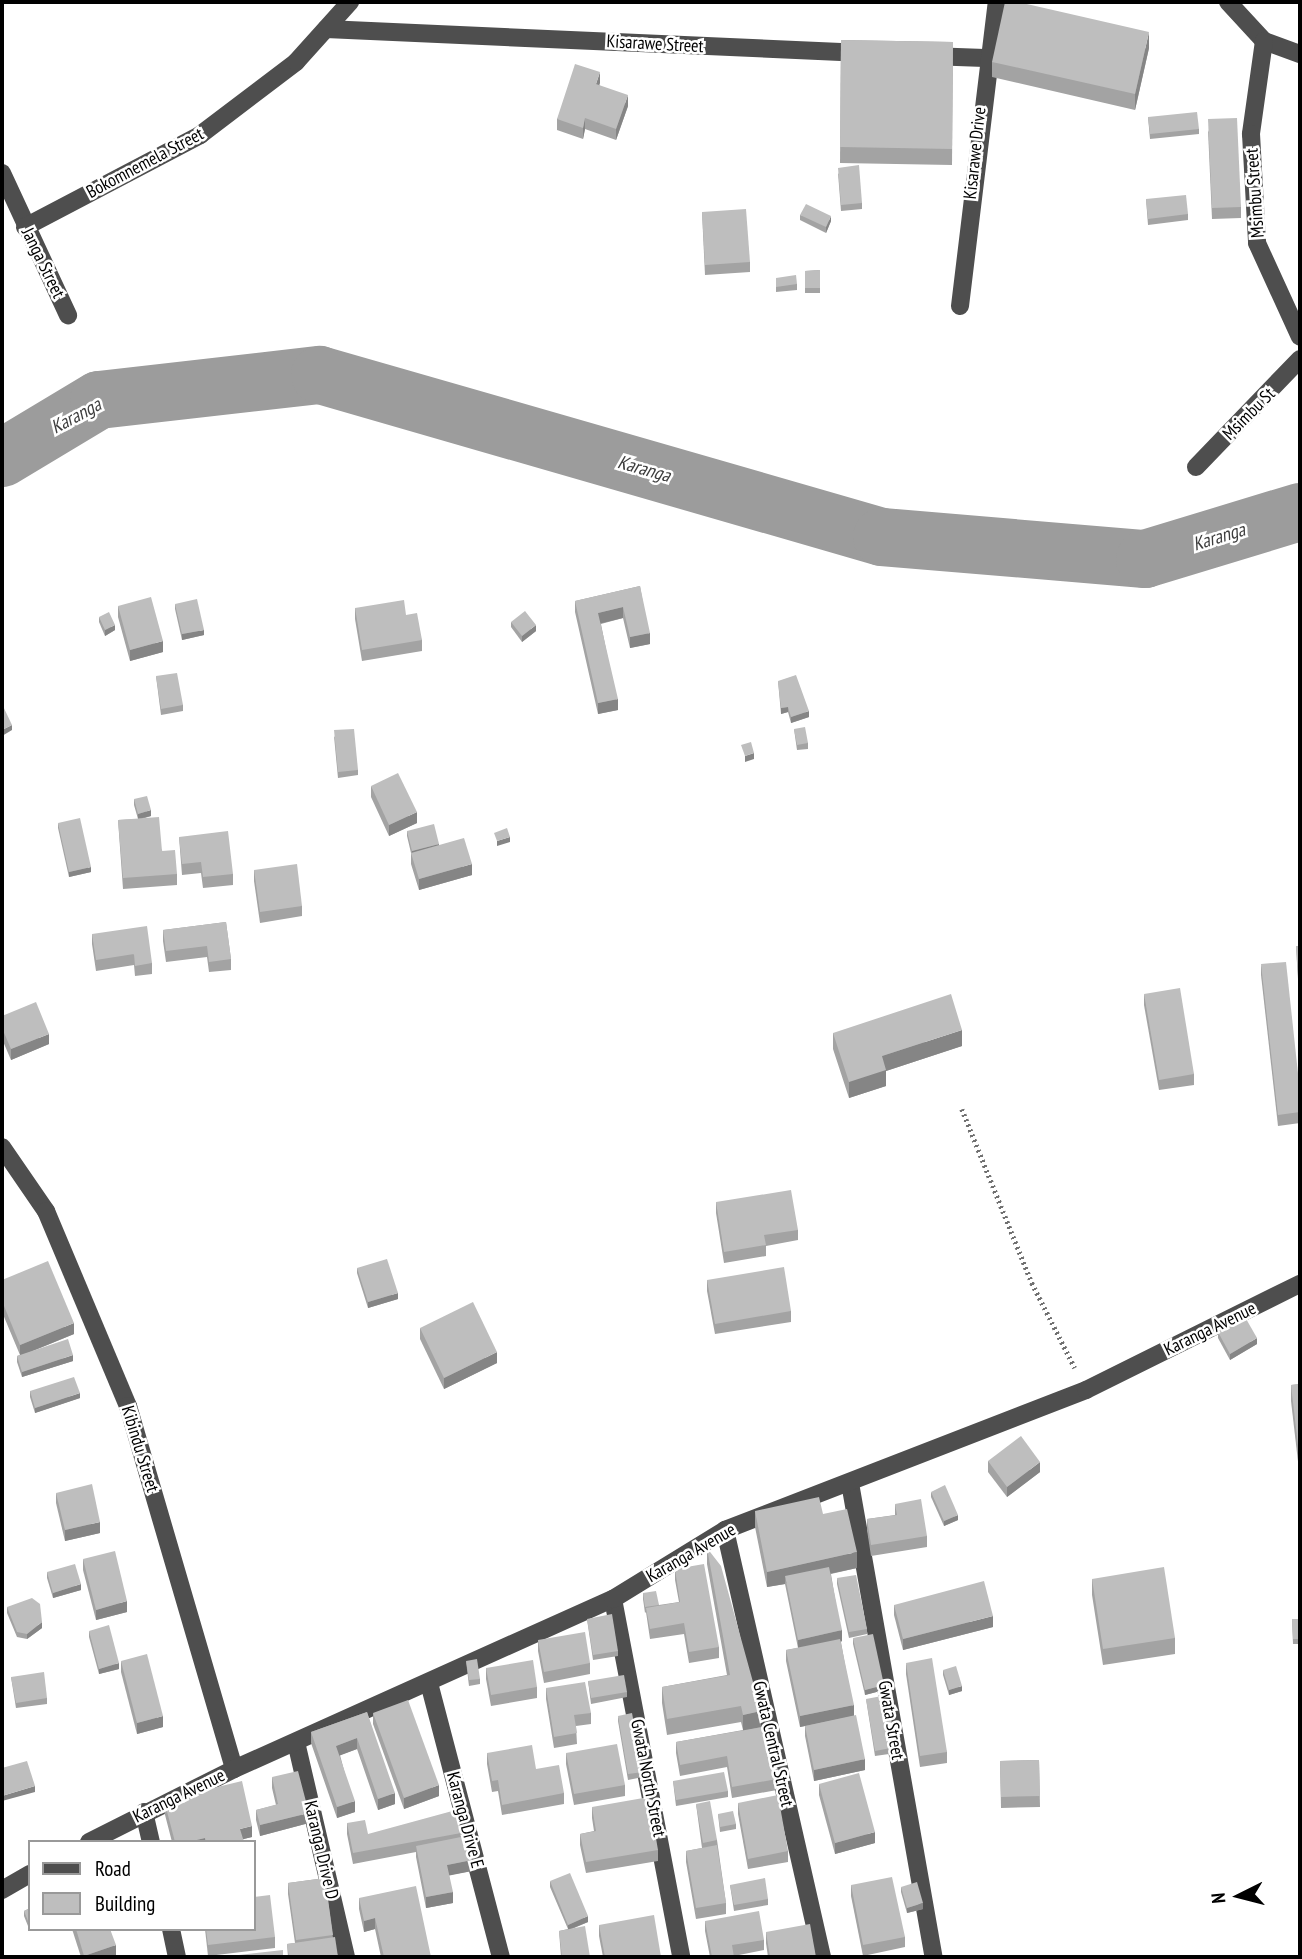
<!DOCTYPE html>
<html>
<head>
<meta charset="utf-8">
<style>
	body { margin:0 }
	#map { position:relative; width:1302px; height:1959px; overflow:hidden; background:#fff; font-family:"PT Sans Narrow",sans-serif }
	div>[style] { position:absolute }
	.river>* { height:58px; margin:-29px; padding:0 29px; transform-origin:29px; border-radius:29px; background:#9c9c9c }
	.path>* { height:4.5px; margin-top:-2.25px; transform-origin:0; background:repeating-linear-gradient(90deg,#707070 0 2px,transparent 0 5.5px) }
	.minor>* { height:18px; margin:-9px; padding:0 9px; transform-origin:9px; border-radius:9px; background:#4e4e4e }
	.wall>* { inset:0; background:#a3a3a3 }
	.shaded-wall>* { inset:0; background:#858585 }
	.building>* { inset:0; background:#bebebe }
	span { translate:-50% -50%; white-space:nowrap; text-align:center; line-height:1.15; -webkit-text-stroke:5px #fff; paint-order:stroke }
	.street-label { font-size:18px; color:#000 }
	.water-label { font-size:19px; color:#3d3d3d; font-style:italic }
	.frame { position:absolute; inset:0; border:4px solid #000; pointer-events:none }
	.legend { position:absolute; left:28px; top:1840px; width:228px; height:91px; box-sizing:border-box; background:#fff; border:2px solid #999; margin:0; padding:9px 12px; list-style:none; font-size:21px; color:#000 }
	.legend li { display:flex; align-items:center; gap:14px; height:35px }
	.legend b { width:35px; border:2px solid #999 }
	.north { position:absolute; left:1204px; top:1861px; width:70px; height:70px; -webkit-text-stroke:5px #fff; paint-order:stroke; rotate:264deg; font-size:19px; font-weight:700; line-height:28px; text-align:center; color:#000 }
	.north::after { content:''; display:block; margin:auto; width:24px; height:32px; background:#000; clip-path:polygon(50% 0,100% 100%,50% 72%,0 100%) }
</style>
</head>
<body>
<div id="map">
	<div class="river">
		<i style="left:2px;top:458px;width:113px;rotate:-30.9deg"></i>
		<i style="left:99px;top:400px;width:222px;rotate:-6.5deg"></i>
		<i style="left:320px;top:375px;width:585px;rotate:16.08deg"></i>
		<i style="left:882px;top:537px;width:264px;rotate:4.8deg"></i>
		<i style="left:1145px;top:559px;width:162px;rotate:-16.9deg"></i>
	</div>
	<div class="path">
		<i style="left:962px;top:1109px;width:188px;rotate:68.1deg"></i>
		<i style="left:1032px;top:1283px;width:95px;rotate:63.2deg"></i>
	</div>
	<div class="minor">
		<i style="left:1228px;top:2px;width:53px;rotate:47.3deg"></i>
		<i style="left:1264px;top:41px;width:38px;rotate:20deg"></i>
		<i style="left:326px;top:29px;width:538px;rotate:2.56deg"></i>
		<i style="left:1264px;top:41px;width:94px;rotate:98deg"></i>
		<i style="left:1251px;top:134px;width:109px;rotate:86.8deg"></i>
		<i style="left:1257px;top:243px;width:103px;rotate:65.4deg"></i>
		<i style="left:929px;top:56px;width:56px;rotate:2deg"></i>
		<i style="left:2px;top:173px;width:157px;rotate:65.1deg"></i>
		<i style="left:25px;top:227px;width:198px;rotate:-27.7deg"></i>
		<i style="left:200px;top:135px;width:121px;rotate:-37.2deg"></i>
		<i style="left:296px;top:62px;width:81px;rotate:-48deg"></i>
		<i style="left:960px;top:306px;width:306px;rotate:-83.1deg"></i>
		<i style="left:1196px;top:467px;width:150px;rotate:-46.1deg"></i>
		<i style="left:2px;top:1147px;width:78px;rotate:55.5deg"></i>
		<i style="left:46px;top:1211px;width:212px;rotate:67.2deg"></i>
		<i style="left:128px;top:1406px;width:378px;rotate:73.7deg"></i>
		<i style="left:850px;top:1483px;width:481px;rotate:80deg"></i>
		<i style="left:725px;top:1530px;width:438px;rotate:77.2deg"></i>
		<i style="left:613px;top:1599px;width:364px;rotate:79.2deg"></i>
		<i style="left:429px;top:1683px;width:283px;rotate:75.3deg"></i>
		<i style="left:296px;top:1742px;width:221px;rotate:76.9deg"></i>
		<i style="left:144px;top:1812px;width:31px;rotate:77deg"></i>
		<i style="left:89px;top:1842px;width:162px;rotate:-26.7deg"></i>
		<i style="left:234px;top:1769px;width:415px;rotate:-24.2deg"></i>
		<i style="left:613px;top:1599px;width:132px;rotate:-31.6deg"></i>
		<i style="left:725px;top:1530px;width:387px;rotate:-21.2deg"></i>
		<i style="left:1086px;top:1390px;width:239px;rotate:-26.4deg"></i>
		<i style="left:2px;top:1890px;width:32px;rotate:-30deg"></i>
		<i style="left:171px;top:1929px;width:29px;rotate:78deg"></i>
	</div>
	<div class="wall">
		<i style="clip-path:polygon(841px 40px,953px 42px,952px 165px,840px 163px)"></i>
		<i style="clip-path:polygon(1149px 48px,1135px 110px,992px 77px,992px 62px)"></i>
		<i style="clip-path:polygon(600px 83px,599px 85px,628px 106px,616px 140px,585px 129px,583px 139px,557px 130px,557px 119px)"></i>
		<i style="clip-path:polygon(1148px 117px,1199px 129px,1199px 134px,1150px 139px)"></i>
		<i style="clip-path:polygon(1208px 130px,1241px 207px,1241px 218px,1212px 219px)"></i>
		<i style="clip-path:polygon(838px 173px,862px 203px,862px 209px,841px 211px)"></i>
		<i style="clip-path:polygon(1146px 199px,1188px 214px,1188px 220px,1148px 225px)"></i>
		<i style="clip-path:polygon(702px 212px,750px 262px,750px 272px,705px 275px)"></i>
		<i style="clip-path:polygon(800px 215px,831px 221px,826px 233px,800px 220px)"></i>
		<i style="clip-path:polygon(820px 270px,820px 293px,805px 293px,805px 271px)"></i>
		<i style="clip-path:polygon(776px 278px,797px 284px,797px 290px,776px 292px)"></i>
		<i style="clip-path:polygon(640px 586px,650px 644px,630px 648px,623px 618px,601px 624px,618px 710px,598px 714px,575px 612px,575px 601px)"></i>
		<i style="clip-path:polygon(175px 604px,204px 635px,182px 640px,175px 609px)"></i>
		<i style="clip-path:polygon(118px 606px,163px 652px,130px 661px,118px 617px)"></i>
		<i style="clip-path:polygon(355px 608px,406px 615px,422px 640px,422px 651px,362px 661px,355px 619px)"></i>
		<i style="clip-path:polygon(99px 617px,115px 630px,105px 636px,99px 622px)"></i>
		<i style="clip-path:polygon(511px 622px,536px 631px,522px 642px,511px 627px)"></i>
		<i style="clip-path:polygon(156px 676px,183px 705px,183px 711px,161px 715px)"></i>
		<i style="clip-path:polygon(778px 681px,809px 717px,791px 723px,788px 712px,781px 714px)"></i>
		<i style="clip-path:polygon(794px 729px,808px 743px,808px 749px,797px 750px)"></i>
		<i style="clip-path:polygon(334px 736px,358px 770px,358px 775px,338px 778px)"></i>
		<i style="clip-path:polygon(371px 786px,417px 823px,389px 836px,371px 797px)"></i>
		<i style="clip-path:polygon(134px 799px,151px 816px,142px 819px,177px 874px,177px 885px,123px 889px,118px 820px,138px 819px,134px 805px)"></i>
		<i style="clip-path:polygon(58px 823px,91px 872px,69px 877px,58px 828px)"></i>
		<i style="clip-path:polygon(407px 831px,439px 845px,472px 875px,419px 890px,411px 864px,411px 853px,407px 836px)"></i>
		<i style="clip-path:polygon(179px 837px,233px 874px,233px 885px,203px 888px,201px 873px,182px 875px)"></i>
		<i style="clip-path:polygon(254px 870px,302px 906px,302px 916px,260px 923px,254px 881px)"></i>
		<i style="clip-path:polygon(226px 922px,231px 959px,231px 970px,209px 972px,207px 957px,166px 962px,163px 941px,163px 930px)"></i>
		<i style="clip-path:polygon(92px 934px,152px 963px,152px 974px,135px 976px,134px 965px,96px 971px,92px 944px)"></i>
		<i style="clip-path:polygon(1296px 946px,1300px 946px,1300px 1007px,1299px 996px)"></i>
		<i style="clip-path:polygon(1261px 964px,1300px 1092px,1300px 1123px,1278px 1126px,1261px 975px)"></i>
		<i style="clip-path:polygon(1144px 994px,1194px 1074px,1194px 1085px,1159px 1090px,1144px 1005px)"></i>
		<i style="clip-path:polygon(2px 1016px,49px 1044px,11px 1060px,2px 1039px)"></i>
		<i style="clip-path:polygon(833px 1033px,962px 1046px,886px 1071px,886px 1086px,849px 1098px,833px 1049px)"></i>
		<i style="clip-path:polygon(716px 1202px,798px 1230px,798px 1240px,766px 1246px,766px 1256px,724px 1263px,716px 1213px)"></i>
		<i style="clip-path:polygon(357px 1268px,398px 1299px,368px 1308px,357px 1273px)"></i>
		<i style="clip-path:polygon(2px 1280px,74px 1334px,33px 1351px,73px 1361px,22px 1377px,17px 1362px,17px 1356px,20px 1355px,2px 1312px)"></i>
		<i style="clip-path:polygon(707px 1280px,791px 1311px,791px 1322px,715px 1334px,707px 1291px)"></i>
		<i style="clip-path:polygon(420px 1328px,497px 1363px,444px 1389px,420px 1339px)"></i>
		<i style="clip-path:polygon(1218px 1332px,1257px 1344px,1230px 1360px,1218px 1338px)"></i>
		<i style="clip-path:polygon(1300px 1384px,1300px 1479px,1291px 1401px,1291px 1385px)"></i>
		<i style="clip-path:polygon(30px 1391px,80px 1398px,35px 1413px,30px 1397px)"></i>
		<i style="clip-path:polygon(988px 1461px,1040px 1472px,1007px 1497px,988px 1472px)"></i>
		<i style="clip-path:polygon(931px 1492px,958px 1520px,944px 1526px,931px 1497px)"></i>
		<i style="clip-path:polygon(56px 1493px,100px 1533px,65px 1541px,56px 1503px)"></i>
		<i style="clip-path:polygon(895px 1504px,927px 1536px,927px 1547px,871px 1556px,867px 1530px,867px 1519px,895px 1515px)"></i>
		<i style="clip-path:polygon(755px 1511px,823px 1514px,857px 1568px,831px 1574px,842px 1641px,841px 1642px,854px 1716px,865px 1770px,814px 1781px,805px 1736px,805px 1726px,800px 1727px,786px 1661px,786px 1650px,798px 1648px,785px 1584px,767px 1587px,755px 1527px)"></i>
		<i style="clip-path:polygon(707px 1548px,777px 1779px,777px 1790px,732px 1798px,727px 1767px,680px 1776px,676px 1753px,676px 1742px,743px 1730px,741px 1722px,667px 1735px,662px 1703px,662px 1687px,727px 1675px,707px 1564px)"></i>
		<i style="clip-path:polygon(83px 1559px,127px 1612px,96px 1620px,83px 1570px)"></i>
		<i style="clip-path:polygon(675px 1569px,719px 1647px,719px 1658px,689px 1663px,684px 1634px,650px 1639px,646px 1612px,645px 1613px,643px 1599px,643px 1593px,659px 1605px,679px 1602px,675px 1580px)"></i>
		<i style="clip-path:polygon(47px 1572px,81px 1590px,53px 1598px,47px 1578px)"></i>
		<i style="clip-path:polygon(837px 1578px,867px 1629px,867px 1634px,849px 1638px,837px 1584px)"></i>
		<i style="clip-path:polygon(1092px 1579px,1175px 1638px,1175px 1654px,1103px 1665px,1092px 1595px)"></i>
		<i style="clip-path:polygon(894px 1605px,993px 1627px,903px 1650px,894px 1615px)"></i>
		<i style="clip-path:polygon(7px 1607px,42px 1628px,27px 1639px,17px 1637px,7px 1613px)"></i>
		<i style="clip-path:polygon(587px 1619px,618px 1651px,618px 1656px,593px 1660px)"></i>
		<i style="clip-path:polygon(1292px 1619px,1300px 1619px,1300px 1644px,1293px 1644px)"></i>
		<i style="clip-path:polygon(89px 1631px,119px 1669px,99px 1674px,89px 1637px)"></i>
		<i style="clip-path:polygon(853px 1638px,884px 1690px,865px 1695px,853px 1644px)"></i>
		<i style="clip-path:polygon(538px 1640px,590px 1663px,590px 1674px,544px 1683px,538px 1651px)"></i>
		<i style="clip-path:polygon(121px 1661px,163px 1727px,137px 1734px,121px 1672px)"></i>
		<i style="clip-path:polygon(466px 1661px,480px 1679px,480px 1684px,469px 1686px)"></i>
		<i style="clip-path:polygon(906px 1663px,947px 1752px,947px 1763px,920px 1767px,906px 1674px)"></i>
		<i style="clip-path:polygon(486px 1668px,537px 1687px,537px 1698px,491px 1706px,486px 1679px)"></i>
		<i style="clip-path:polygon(943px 1670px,962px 1691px,949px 1695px,943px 1675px)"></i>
		<i style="clip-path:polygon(11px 1677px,47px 1698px,47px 1704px,16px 1708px)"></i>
		<i style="clip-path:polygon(588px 1681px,627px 1692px,627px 1697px,591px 1704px)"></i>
		<i style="clip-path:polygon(546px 1688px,591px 1713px,591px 1724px,576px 1726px,577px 1744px,554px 1748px,546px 1699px)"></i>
		<i style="clip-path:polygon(866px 1699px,896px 1747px,896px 1753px,875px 1756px)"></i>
		<i style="clip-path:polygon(367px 1712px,395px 1804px,378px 1810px,357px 1749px,340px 1755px,355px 1812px,337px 1818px,311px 1743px,311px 1732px)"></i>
		<i style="clip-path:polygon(373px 1713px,439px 1796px,404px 1809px,373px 1724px)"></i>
		<i style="clip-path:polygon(618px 1716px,643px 1772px,643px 1777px,628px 1780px,618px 1721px)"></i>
		<i style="clip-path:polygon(487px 1753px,536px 1769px,564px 1793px,564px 1804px,502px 1815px,498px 1791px,492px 1792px,487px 1764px)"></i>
		<i style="clip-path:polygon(566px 1753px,625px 1785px,625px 1796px,574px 1805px,566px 1764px)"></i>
		<i style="clip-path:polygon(1039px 1760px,1040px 1807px,1001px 1808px,1000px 1761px)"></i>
		<i style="clip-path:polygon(272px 1777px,309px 1823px,260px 1836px,256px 1820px,256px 1810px,276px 1805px,272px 1788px)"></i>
		<i style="clip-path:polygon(673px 1781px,728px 1791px,728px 1797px,676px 1806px)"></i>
		<i style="clip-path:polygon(819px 1784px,875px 1843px,835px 1854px,819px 1795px)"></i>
		<i style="clip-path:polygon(164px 1800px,252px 1837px,243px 1839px,244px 1842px,172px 1842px,164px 1811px)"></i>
		<i style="clip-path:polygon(738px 1803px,788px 1851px,788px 1862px,748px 1869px,738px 1814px)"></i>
		<i style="clip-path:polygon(696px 1804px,717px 1840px,726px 1903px,726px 1914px,696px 1919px,686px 1862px,686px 1851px,702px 1848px)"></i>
		<i style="clip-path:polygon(592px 1807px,658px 1850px,658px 1861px,586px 1873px,580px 1845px,580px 1834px,594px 1831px,592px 1818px)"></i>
		<i style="clip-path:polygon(718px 1814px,736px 1824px,736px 1829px,720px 1832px)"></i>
		<i style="clip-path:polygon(347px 1823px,368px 1834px,461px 1833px,461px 1837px,472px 1871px,449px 1875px,453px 1903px,426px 1908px,416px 1857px,416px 1852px,353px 1864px,347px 1834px)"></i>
		<i style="clip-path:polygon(325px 1878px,333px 1938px,338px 1957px,288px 1957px,287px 1944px,295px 1943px,288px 1894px,288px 1883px)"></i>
		<i style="clip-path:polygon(550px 1881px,588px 1922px,572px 1929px,590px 1957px,561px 1957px,559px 1931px,568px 1929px,550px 1887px)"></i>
		<i style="clip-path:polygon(730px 1885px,768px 1899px,768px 1905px,734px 1911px)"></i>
		<i style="clip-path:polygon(851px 1885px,905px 1937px,905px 1947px,863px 1956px,851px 1896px)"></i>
		<i style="clip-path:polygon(901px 1887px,923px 1909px,907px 1913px,901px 1892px)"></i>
		<i style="clip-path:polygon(359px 1898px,431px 1957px,381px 1957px,375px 1929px,364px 1932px,359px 1909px)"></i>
		<i style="clip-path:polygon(30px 1908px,30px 1929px,34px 1929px,30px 1931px,24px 1916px,24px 1911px)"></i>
		<i style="clip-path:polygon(705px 1921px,764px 1940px,764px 1950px,734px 1956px,734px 1957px,710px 1957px,705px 1931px)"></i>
		<i style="clip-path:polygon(599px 1925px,661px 1957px,603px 1957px,599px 1936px)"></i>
		<i style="clip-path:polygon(72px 1929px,110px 1929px,116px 1956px,81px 1957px)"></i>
		<i style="clip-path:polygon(205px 1929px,254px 1929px,275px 1937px,275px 1948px,208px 1956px)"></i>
		<i style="clip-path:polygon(766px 1932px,816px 1957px,768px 1957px,766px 1943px)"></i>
	</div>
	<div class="shaded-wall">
		<i style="clip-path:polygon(1149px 32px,1149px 48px,1135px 110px,1135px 94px)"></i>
		<i style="clip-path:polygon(600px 72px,600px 83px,596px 94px,596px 84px)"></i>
		<i style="clip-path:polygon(628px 95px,628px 106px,616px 140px,616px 129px)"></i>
		<i style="clip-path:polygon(585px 118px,585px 129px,583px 139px,583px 128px)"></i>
		<i style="clip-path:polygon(831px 216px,831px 221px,826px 233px,826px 227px)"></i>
		<i style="clip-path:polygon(623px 607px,623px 618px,598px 624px,598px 613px)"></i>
		<i style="clip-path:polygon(115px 625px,115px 630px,105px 636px,105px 630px)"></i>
		<i style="clip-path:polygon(536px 625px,536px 631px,522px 642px,522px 636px)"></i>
		<i style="clip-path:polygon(204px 630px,204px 635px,182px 640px,182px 634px)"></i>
		<i style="clip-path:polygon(650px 633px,650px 644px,630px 648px,630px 637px)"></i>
		<i style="clip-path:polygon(163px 641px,163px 652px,130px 661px,130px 650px)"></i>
		<i style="clip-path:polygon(618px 699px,618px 710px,598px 714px,598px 703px)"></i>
		<i style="clip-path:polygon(788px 707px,788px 712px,781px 714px,781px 708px)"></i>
		<i style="clip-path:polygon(809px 711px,809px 717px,791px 723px,791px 717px)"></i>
		<i style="clip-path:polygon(12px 725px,12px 730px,2px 736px,2px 730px)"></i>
		<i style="clip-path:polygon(754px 753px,754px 759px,745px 762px,745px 756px)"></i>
		<i style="clip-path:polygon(151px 810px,151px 816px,138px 819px,138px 814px)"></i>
		<i style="clip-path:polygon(417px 812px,417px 823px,389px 836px,389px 825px)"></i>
		<i style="clip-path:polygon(510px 837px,510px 842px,497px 846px,497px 841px)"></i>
		<i style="clip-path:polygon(439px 844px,439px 850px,412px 856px,412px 851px)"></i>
		<i style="clip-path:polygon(472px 864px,472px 875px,419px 890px,419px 879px)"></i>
		<i style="clip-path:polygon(91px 867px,91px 872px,69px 877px,69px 872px)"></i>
		<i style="clip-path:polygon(962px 1030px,962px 1046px,886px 1071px,886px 1086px,849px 1098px,849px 1082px,882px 1056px)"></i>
		<i style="clip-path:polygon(49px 1034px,49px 1044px,11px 1060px,11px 1049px)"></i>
		<i style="clip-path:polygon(398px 1293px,398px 1299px,368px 1308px,368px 1302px)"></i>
		<i style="clip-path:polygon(74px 1323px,74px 1334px,20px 1356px,20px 1345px)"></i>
		<i style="clip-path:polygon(1257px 1338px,1257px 1344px,1230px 1360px,1230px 1354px)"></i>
		<i style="clip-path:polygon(497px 1352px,497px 1363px,444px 1389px,444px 1378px)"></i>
		<i style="clip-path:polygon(73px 1355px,73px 1361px,22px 1377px,22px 1372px)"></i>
		<i style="clip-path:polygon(80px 1393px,80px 1398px,35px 1413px,35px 1408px)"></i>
		<i style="clip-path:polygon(1040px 1462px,1040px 1472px,1007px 1497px,1007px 1487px)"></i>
		<i style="clip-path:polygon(958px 1515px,958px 1520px,944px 1526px,944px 1521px)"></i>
		<i style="clip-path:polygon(100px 1522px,100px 1533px,65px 1541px,65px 1530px)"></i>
		<i style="clip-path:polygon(857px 1552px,857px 1568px,786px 1583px,785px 1576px,785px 1584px,767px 1587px,767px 1572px)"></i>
		<i style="clip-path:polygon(4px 1556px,4px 1567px,2px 1568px,2px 1557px)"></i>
		<i style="clip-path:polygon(81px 1584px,81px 1590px,53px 1598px,53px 1593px)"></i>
		<i style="clip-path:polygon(127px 1601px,127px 1612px,96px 1620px,96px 1610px)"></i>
		<i style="clip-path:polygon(993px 1616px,993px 1627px,903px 1650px,903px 1639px)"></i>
		<i style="clip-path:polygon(42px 1622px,42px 1628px,27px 1639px,27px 1634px)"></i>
		<i style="clip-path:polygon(842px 1630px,842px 1641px,798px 1651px,798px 1640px)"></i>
		<i style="clip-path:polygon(119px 1663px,119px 1669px,99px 1674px,99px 1669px)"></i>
		<i style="clip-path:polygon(884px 1685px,884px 1690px,865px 1695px,865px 1690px)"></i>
		<i style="clip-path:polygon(962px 1686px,962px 1691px,949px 1695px,949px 1690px)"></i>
		<i style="clip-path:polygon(854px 1705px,854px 1716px,800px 1727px,800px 1716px)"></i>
		<i style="clip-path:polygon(761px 1711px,761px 1727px,743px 1731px,743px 1715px)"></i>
		<i style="clip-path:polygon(163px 1716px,163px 1727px,137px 1734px,137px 1723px)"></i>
		<i style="clip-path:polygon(357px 1738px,357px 1749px,336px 1757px,336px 1746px)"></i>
		<i style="clip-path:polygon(865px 1759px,865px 1770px,814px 1781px,814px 1770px)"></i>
		<i style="clip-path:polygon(439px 1785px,439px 1796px,404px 1809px,404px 1798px)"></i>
		<i style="clip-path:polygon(35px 1786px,35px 1792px,2px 1801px,2px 1796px)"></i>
		<i style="clip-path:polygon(395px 1793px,395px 1804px,378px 1810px,378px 1799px)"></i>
		<i style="clip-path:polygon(355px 1801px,355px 1812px,337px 1818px,337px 1807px)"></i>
		<i style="clip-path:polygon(309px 1813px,309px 1823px,260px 1836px,260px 1825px)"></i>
		<i style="clip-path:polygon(252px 1826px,252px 1837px,240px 1840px,240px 1829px)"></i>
		<i style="clip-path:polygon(875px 1832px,875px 1843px,835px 1854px,835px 1843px)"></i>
		<i style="clip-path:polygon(205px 1838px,205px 1842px,188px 1842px)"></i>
		<i style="clip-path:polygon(472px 1860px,472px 1871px,447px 1876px,447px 1865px)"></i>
		<i style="clip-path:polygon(453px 1892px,453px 1903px,426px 1908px,426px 1897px)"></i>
		<i style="clip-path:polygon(923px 1903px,923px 1909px,907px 1913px,907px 1908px)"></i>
		<i style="clip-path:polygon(588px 1916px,588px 1922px,568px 1930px,568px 1925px)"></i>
		<i style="clip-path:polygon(375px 1918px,375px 1929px,364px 1932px,364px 1921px)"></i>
		<i style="clip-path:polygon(116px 1945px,116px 1956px,84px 1957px,84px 1956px)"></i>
	</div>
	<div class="building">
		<i style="clip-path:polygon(1005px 2px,1018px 2px,1149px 32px,1135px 94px,992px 62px)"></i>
		<i style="clip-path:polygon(841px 40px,953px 42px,952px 149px,840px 147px)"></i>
		<i style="clip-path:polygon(575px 64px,600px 72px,596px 84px,628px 95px,616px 129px,585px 118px,583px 128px,557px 119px)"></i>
		<i style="clip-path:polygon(1197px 112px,1199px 129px,1150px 134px,1148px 117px)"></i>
		<i style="clip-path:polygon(1237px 118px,1241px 207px,1212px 208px,1208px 119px)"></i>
		<i style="clip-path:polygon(859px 165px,862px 203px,841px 205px,838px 168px)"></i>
		<i style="clip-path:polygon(1186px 195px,1188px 214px,1148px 219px,1146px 199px)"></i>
		<i style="clip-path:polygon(806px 204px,831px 216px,826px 227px,800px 215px)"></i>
		<i style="clip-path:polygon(746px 209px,750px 262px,705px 265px,702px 212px)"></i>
		<i style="clip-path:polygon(820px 270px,820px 288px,805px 288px,805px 271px)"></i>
		<i style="clip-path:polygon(796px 275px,797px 284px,776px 287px,776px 278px)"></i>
		<i style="clip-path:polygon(640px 586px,650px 633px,630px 637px,623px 607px,598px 613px,618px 699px,598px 703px,575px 601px)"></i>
		<i style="clip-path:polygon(151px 597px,163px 641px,130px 650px,118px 606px)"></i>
		<i style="clip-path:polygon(197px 599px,204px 630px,182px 634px,175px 604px)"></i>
		<i style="clip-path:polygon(404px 600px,406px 615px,417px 613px,422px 640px,362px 650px,355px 608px)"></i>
		<i style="clip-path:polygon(525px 611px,536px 625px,522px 636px,511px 622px)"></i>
		<i style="clip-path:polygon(109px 612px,115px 625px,105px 630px,99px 617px)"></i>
		<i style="clip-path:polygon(177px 673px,183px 705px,161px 709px,156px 676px)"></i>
		<i style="clip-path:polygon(796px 675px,809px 711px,791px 717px,788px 707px,781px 708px,778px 681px)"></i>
		<i style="clip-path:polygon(2px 704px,12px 725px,2px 730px)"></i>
		<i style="clip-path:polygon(805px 727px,808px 743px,797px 745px,794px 729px)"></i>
		<i style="clip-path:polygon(354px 729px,358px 770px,338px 772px,334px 730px)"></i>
		<i style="clip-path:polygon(751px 742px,754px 753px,745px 756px,741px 745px)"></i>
		<i style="clip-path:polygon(398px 773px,417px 812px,389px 825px,371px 786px)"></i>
		<i style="clip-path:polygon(147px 796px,151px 810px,138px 814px,134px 799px)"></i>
		<i style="clip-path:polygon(159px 817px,162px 851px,175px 850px,177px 874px,123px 878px,118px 820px)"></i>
		<i style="clip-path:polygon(80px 818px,91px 867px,69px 872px,58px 823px)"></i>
		<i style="clip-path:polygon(434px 824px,439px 844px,412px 851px,407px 831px)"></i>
		<i style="clip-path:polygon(507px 828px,510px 837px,497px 841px,494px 833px)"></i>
		<i style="clip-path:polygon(228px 831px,233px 874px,203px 877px,201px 862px,182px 864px,179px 837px)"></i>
		<i style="clip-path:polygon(464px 838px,472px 864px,419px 879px,411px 853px)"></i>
		<i style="clip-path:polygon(297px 864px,302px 906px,260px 912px,254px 870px)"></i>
		<i style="clip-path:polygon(226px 922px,231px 959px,209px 962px,207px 946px,166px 951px,163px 930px)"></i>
		<i style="clip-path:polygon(147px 926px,152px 963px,135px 966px,134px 954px,96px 960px,92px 934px)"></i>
		<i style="clip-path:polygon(1296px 946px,1300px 946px,1300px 975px,1298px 975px)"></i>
		<i style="clip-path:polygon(1286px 962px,1300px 1092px,1300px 1112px,1278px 1115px,1261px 964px)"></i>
		<i style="clip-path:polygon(1180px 988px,1194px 1074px,1159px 1080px,1144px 994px)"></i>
		<i style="clip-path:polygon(951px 994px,962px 1030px,882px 1056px,886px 1070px,849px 1082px,833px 1033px)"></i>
		<i style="clip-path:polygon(36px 1002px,49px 1034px,11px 1049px,2px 1028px,2px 1016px)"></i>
		<i style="clip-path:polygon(791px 1190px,798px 1230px,764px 1235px,766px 1245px,724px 1252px,716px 1202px)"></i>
		<i style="clip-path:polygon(387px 1259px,398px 1293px,368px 1302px,357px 1268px)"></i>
		<i style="clip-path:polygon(48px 1261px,74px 1323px,20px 1345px,2px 1301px,2px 1280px)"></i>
		<i style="clip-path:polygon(784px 1267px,791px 1311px,715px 1324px,707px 1280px)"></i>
		<i style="clip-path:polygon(473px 1302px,497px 1352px,444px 1378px,420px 1328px)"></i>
		<i style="clip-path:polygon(1245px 1317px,1257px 1338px,1230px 1354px,1218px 1332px)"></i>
		<i style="clip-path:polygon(68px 1339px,73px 1355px,22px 1372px,17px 1356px)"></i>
		<i style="clip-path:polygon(74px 1377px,80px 1393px,35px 1408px,30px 1391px)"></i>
		<i style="clip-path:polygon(1300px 1384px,1300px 1463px,1291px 1385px)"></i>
		<i style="clip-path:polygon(1021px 1436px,1040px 1462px,1007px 1487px,988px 1461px)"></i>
		<i style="clip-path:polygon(92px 1484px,100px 1522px,65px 1530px,56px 1493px)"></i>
		<i style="clip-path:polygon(945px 1485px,958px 1515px,944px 1521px,931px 1492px)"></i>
		<i style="clip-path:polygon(819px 1497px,823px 1514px,847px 1509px,857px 1552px,767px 1572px,755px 1511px)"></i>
		<i style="clip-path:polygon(921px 1499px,927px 1536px,871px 1545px,867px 1519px,897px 1515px,895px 1504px)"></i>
		<i style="clip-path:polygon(707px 1548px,721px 1566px,761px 1711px,743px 1715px,741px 1706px,667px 1719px,662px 1687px,730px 1675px)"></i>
		<i style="clip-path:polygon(115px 1551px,127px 1601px,96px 1610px,83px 1559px)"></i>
		<i style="clip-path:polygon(75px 1564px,81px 1584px,53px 1593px,47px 1572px)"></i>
		<i style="clip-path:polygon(704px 1564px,719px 1647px,689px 1652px,684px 1623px,650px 1629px,646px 1608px,680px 1602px,675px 1569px)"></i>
		<i style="clip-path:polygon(829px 1567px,842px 1630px,798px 1640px,785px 1576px)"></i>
		<i style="clip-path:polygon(1164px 1567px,1175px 1638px,1103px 1649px,1092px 1579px)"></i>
		<i style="clip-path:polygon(856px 1575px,867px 1629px,849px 1632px,837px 1578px)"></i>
		<i style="clip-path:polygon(984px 1581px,993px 1616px,903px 1639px,894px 1605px)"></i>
		<i style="clip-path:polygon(656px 1591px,659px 1605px,645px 1607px,643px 1593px)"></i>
		<i style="clip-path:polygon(32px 1598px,40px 1604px,42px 1622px,27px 1634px,17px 1632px,7px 1607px)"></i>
		<i style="clip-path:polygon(612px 1614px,618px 1651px,593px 1655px,587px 1619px)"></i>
		<i style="clip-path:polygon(1292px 1619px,1300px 1619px,1300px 1639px,1293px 1639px)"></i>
		<i style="clip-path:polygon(109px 1625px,119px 1663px,99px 1669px,89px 1631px)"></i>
		<i style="clip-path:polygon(585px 1632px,590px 1663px,544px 1672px,538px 1640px)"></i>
		<i style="clip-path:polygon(873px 1634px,884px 1685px,865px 1690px,853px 1638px)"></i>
		<i style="clip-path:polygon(840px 1639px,854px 1705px,800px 1716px,786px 1650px)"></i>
		<i style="clip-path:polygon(147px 1654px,163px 1716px,137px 1723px,121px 1661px)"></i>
		<i style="clip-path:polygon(932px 1658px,947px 1752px,920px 1756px,906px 1663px)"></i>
		<i style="clip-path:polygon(477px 1659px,480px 1679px,469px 1680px,466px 1661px)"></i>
		<i style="clip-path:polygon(533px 1660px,537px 1687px,491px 1695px,486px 1668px)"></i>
		<i style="clip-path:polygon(956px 1666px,962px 1686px,949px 1690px,943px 1670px)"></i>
		<i style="clip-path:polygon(44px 1672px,47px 1698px,16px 1703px,11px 1677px)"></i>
		<i style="clip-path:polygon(624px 1675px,627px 1692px,591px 1698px,588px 1681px)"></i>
		<i style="clip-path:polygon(585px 1682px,591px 1713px,574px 1715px,577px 1733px,554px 1737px,546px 1688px)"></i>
		<i style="clip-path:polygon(887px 1695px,896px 1747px,875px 1751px,866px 1699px)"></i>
		<i style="clip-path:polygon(408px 1700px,439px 1785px,404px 1798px,373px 1713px)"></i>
		<i style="clip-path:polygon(367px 1712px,395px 1793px,378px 1799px,357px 1738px,336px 1746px,355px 1801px,337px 1807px,311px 1732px)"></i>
		<i style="clip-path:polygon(632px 1713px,643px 1772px,628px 1774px,618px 1716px)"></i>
		<i style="clip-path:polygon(856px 1715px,865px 1759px,814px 1770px,805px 1726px)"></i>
		<i style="clip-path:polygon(768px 1726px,777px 1779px,732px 1787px,727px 1756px,680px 1765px,676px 1742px)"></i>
		<i style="clip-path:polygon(617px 1744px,625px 1785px,574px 1794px,566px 1753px)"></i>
		<i style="clip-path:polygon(532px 1745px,536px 1769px,559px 1765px,564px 1793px,502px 1805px,498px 1780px,492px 1781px,487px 1753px)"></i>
		<i style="clip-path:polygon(1039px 1760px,1040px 1796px,1001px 1797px,1000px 1761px)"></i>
		<i style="clip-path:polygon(27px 1761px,35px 1786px,2px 1796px,2px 1768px)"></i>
		<i style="clip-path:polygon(298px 1771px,309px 1813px,260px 1825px,256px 1810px,278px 1804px,272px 1777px)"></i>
		<i style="clip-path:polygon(724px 1772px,728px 1791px,676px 1800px,673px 1781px)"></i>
		<i style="clip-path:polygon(859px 1773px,875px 1832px,835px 1843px,819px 1784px)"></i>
		<i style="clip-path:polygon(242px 1781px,252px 1826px,240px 1829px,244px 1842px,206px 1842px,205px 1838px,188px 1842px,175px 1842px,164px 1800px)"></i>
		<i style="clip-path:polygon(778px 1795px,788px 1851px,748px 1859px,738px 1803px)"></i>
		<i style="clip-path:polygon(649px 1797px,658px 1850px,586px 1862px,580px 1834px,596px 1831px,592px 1807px)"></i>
		<i style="clip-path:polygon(710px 1801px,717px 1840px,703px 1843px,696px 1804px)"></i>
		<i style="clip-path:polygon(456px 1810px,461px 1833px,353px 1853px,347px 1823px,365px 1820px,368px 1834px)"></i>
		<i style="clip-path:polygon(733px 1811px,736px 1824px,720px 1827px,718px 1814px)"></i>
		<i style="clip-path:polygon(466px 1836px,472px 1860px,447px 1865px,453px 1892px,426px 1897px,416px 1846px)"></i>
		<i style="clip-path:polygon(717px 1845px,726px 1903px,696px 1908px,686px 1851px)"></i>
		<i style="clip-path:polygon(570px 1873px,588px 1916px,568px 1925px,550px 1881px)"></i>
		<i style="clip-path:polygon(892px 1877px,905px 1937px,863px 1945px,851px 1885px)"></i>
		<i style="clip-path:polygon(325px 1878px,333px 1935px,296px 1940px,288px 1883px)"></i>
		<i style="clip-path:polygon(765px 1878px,768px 1899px,734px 1905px,730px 1885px)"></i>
		<i style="clip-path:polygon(917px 1882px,923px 1903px,907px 1908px,901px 1887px)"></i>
		<i style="clip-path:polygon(416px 1886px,431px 1957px,384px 1957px,375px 1918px,364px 1921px,359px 1898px)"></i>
		<i style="clip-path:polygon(270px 1895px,275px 1937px,208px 1945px,206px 1929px,254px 1929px,254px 1897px)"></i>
		<i style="clip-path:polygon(30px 1908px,30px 1926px,24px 1911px)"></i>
		<i style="clip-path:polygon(759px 1911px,764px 1940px,732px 1945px,734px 1957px,712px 1957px,705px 1921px)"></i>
		<i style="clip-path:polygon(654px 1915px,661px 1957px,605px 1957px,599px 1925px)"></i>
		<i style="clip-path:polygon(810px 1924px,816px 1957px,770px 1957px,766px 1932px)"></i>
		<i style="clip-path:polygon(585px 1926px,590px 1957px,562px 1957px,559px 1931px)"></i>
		<i style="clip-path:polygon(76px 1929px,110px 1929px,116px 1945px,84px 1956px)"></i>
		<i style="clip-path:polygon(335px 1937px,338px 1957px,289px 1957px,287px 1944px)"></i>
		<i style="clip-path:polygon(283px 1950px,283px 1957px,230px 1957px,230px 1956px)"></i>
	</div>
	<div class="street-label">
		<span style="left:655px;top:44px;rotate:3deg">Kisarawe Street</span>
		<span style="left:975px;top:153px;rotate:-84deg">Kisarawe Drive</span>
		<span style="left:145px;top:163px;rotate:-28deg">Bokomnemela Street</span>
		<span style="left:1255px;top:193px;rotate:-94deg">Msimbu Street</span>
		<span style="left:43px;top:263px;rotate:64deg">Janga Street</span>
		<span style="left:1249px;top:414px;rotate:-45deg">Msimbu St</span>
		<span style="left:1210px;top:1329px;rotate:-26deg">Karanga Avenue</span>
		<span style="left:140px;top:1449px;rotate:73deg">Kibindu Street</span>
		<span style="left:691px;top:1553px;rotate:-30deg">Karanga Avenue</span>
		<span style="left:891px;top:1720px;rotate:80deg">Gwata Street</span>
		<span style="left:773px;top:1744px;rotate:77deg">Gwata Central Street</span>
		<span style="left:648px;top:1778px;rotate:79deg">Gwata North Street</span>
		<span style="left:179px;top:1796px;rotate:-26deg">Karanga Avenue</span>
		<span style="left:465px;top:1820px;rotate:75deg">Karanga Drive E</span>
		<span style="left:321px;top:1850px;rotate:77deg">Karanga Drive D</span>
	</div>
	<div class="water-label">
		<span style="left:76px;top:416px;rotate:-28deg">Karanga</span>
		<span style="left:644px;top:469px;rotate:16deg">Karanga</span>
		<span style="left:1219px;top:537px;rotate:-17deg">Karanga</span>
	</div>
	<div class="frame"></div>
	<ul class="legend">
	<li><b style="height:9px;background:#4e4e4e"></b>Road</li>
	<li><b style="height:19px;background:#bebebe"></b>Building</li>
	</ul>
	<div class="north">N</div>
</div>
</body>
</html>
